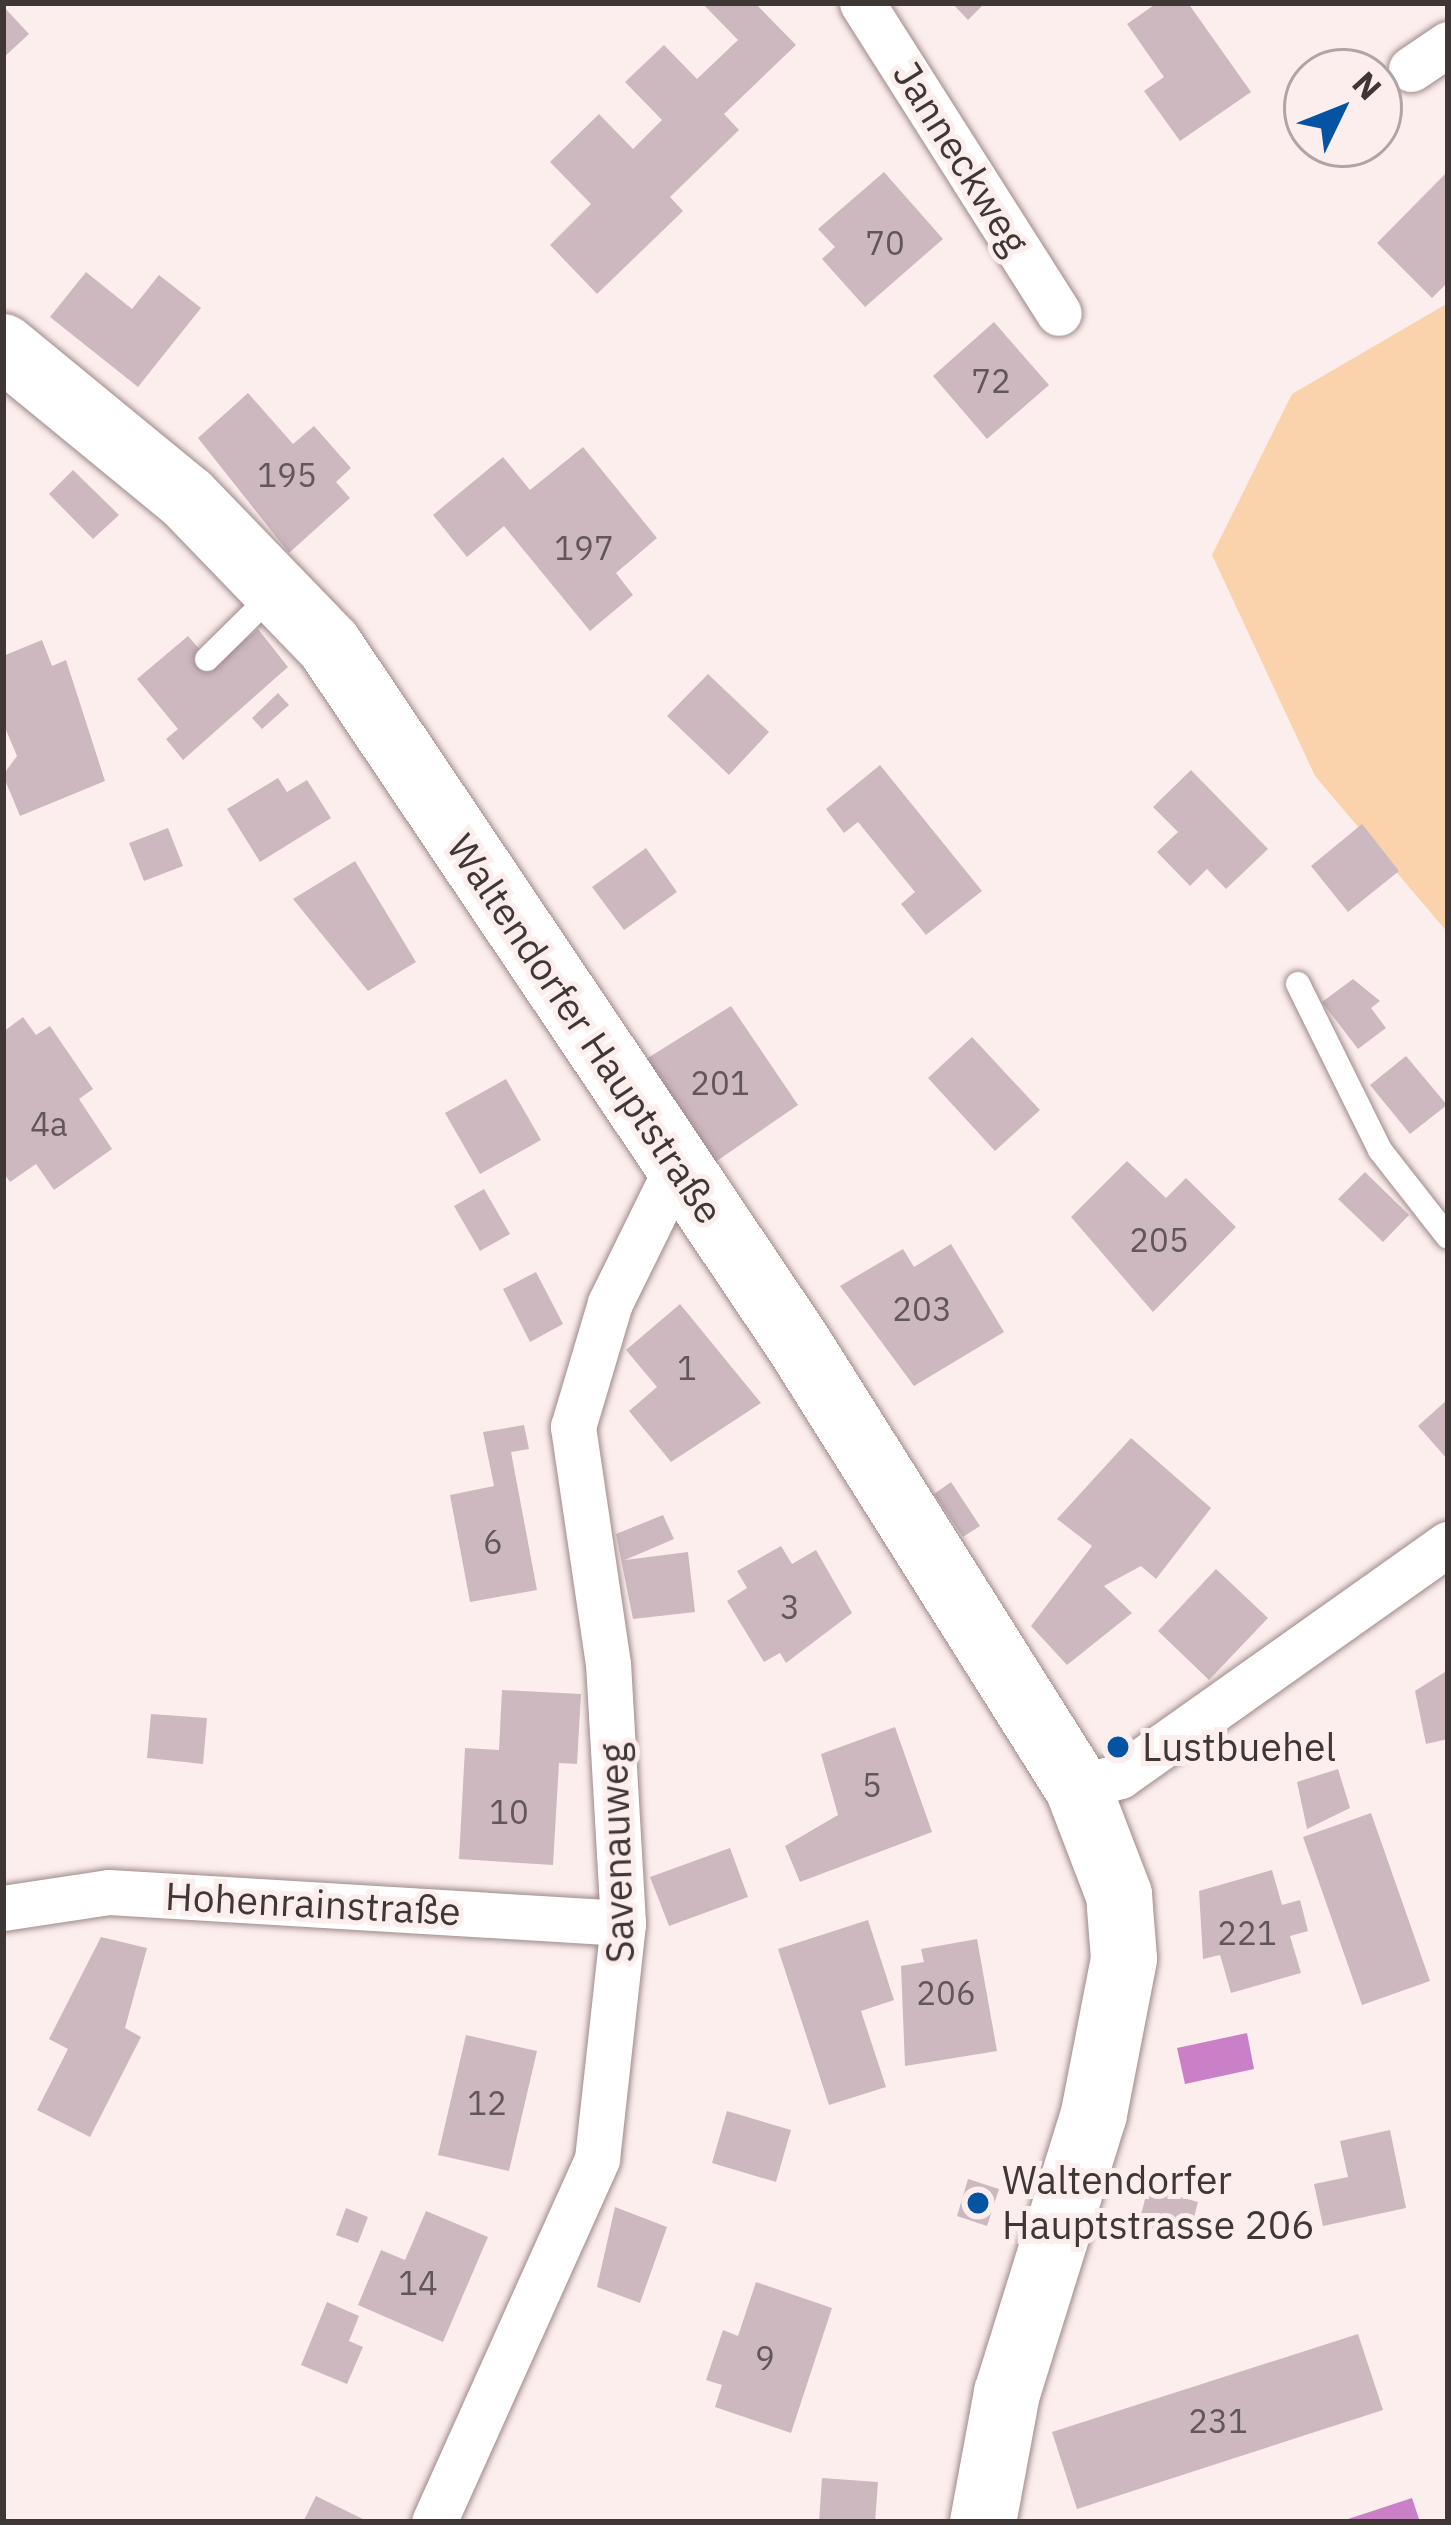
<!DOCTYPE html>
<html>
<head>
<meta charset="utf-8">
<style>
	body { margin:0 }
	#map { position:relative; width:1451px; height:2525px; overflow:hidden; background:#fdeeee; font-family:"IBM Plex Sans",sans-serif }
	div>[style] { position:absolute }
	.green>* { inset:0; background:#fad3ad }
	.water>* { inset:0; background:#c980c7 }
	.building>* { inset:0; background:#cdb8c0 }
	.roads { filter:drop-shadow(0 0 3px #9e8989) drop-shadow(0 0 3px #9e8989) }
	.lane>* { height:24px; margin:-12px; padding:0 12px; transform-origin:12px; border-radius:12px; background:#fff }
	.street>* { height:45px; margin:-22.5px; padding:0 22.5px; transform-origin:22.5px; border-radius:22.5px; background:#fff }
	.secondary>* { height:66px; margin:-33px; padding:0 33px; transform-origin:33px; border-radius:33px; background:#fff }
	.dots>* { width:33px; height:33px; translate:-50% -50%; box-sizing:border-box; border:6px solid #fdeeee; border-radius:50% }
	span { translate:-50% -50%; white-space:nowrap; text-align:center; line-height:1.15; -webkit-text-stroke:10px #fdeeee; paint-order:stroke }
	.number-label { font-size:33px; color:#625658 }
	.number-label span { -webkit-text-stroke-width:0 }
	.street-label { font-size:39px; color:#3f3636 }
	.poi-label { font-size:39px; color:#3f3636 }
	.left { translate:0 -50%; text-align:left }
	.frame { position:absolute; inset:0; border:6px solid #3f3636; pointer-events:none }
	.north { position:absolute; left:1283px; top:48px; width:120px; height:120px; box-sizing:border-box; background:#fdeeee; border:3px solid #b1a4a4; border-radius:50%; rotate:47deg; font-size:33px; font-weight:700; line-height:48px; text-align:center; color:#3f3636 }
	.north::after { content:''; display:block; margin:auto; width:42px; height:54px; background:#0554a3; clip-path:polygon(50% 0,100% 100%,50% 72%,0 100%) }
</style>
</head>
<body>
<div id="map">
	<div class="green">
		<i style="clip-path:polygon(1448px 303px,1448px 933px,1315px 776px,1212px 555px,1292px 394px)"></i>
	</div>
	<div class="water">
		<i style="clip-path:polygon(1247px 2033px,1254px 2069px,1185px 2084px,1177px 2048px)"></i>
		<i style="clip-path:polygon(1412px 2498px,1420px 2522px,1339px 2522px)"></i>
	</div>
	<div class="building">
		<i style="clip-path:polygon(702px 3px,755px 3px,796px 45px,724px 114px,739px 130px,670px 197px,683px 211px,597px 294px,550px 245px,591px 204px,550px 162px,599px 114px,633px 149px,662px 120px,625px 82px,664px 45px,697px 79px,738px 40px)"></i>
		<i style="clip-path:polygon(952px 3px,985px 3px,968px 20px)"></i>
		<i style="clip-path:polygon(1157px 3px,1188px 3px,1251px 92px,1180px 141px,1144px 91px,1164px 77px,1127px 24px)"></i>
		<i style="clip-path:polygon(3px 6px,29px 34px,3px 58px)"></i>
		<i style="clip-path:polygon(1448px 171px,1448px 282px,1432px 298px,1377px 243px)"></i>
		<i style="clip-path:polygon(884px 172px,943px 239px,865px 307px,822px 259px,835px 247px,818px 229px)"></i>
		<i style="clip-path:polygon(86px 272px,132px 309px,159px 275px,201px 308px,138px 387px,50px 317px)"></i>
		<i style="clip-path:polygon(994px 322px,1049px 385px,987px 439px,933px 376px)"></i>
		<i style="clip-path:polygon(248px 393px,293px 444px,314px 426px,351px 468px,336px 482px,350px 498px,289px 553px,198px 438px)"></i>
		<i style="clip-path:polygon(583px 447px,657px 538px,616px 573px,633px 595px,590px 631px,504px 526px,467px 557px,433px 515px,503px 457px,530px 490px)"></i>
		<i style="clip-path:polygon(73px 470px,119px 515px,93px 539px,49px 494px)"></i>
		<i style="clip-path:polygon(258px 629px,288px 667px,183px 760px,166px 739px,178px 729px,137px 679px,188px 636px,214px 666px)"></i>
		<i style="clip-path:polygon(42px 640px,52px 666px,66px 660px,105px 781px,20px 816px,3px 775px,17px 756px,3px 723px,3px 656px)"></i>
		<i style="clip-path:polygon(708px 674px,769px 732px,729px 775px,667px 716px)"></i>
		<i style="clip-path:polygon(278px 693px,289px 705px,262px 729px,252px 718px)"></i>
		<i style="clip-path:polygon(880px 765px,982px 891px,926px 935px,901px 904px,915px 892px,858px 822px,844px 833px,826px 809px)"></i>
		<i style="clip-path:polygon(1191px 770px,1268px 849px,1226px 889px,1207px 869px,1190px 886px,1157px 852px,1178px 832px,1153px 807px)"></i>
		<i style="clip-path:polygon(278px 778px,287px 792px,307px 780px,331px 818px,260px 862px,227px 809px)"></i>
		<i style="clip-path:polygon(1362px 824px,1399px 871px,1348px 912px,1311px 866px)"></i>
		<i style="clip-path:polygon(168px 828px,183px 866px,144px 881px,129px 843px)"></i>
		<i style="clip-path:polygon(646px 848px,677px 892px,624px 930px,592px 887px)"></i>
		<i style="clip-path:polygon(355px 861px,416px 962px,368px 991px,293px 899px)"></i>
		<i style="clip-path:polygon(1353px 979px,1380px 1001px,1371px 1008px,1386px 1028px,1358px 1049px,1322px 1002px)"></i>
		<i style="clip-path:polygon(731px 1006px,798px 1105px,711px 1165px,643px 1061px)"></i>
		<i style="clip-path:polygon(23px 1017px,36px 1035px,50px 1026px,93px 1089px,79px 1099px,112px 1149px,54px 1190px,36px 1164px,10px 1182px,3px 1172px,3px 1032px)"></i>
		<i style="clip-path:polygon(972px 1037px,1040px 1110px,995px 1151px,928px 1078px)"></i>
		<i style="clip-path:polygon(1406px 1056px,1447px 1105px,1410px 1134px,1370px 1085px)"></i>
		<i style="clip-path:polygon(506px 1079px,541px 1140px,480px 1174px,445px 1113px)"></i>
		<i style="clip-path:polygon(1127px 1161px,1166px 1198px,1186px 1178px,1236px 1227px,1153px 1312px,1071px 1217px)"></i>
		<i style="clip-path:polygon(1365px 1172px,1409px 1215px,1383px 1242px,1338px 1199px)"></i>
		<i style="clip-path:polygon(484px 1189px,510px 1234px,480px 1251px,454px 1206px)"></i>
		<i style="clip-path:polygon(951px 1244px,1004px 1332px,914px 1386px,840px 1286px,903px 1249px,914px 1267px)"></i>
		<i style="clip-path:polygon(536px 1272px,563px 1324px,530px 1342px,503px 1289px)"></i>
		<i style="clip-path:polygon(680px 1304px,761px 1403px,671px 1462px,629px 1411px,657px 1387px,626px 1350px)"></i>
		<i style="clip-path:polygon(1448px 1399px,1448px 1460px,1418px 1426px)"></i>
		<i style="clip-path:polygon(524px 1425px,529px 1449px,511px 1452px,537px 1590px,470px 1602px,450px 1495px,494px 1486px,483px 1432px)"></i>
		<i style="clip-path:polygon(1131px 1438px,1211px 1508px,1156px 1579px,1141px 1566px,1104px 1586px,1132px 1613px,1067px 1665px,1031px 1626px,1092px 1546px,1057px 1519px)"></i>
		<i style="clip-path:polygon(951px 1482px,980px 1526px,963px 1537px,934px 1494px)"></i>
		<i style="clip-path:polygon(663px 1515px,674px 1539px,625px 1560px,688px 1552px,695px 1612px,633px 1619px,616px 1534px)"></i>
		<i style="clip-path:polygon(781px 1546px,792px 1564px,816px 1550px,852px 1613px,786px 1663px,780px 1653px,764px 1662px,727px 1601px,747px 1588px,737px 1571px)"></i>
		<i style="clip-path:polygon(1216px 1569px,1268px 1618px,1209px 1680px,1158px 1631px)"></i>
		<i style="clip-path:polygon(1448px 1670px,1448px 1739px,1426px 1744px,1415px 1691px)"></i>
		<i style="clip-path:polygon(502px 1690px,581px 1694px,577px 1764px,559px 1763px,553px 1865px,459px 1859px,465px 1748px,499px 1750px)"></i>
		<i style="clip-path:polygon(151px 1714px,207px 1718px,203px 1764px,147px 1758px)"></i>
		<i style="clip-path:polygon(895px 1727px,932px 1832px,800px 1882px,785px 1846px,838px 1815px,821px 1754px)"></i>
		<i style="clip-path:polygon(1119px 1732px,1133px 1748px,1118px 1762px,1104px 1745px)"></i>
		<i style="clip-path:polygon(1338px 1769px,1350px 1808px,1307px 1829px,1297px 1782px)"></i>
		<i style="clip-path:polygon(1371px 1813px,1430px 1981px,1362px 2005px,1303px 1837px)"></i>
		<i style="clip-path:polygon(730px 1848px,748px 1897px,669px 1926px,650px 1877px)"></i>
		<i style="clip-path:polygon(1272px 1870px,1282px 1905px,1300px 1900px,1308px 1931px,1290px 1936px,1301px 1973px,1231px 1993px,1220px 1955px,1203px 1959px,1199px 1891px)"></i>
		<i style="clip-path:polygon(868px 1920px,894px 2000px,861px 2011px,886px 2087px,829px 2105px,778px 1949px)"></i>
		<i style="clip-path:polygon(101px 1937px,147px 1948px,125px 2028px,141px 2037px,90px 2137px,37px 2110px,68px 2049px,49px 2039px)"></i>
		<i style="clip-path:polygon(977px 1939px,997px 2051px,905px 2066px,901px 1966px,924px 1962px,921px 1949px)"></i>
		<i style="clip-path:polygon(466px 2035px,537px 2051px,509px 2171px,438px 2155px)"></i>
		<i style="clip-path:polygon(727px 2111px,791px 2130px,776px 2182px,712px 2163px)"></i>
		<i style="clip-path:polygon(1390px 2130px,1406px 2208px,1323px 2226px,1314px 2184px,1348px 2177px,1340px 2141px)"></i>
		<i style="clip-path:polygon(968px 2179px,999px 2189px,987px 2226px,957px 2216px)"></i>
		<i style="clip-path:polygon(1148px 2188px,1198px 2202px,1188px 2240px,1138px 2226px)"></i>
		<i style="clip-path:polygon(615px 2207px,667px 2227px,640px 2303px,597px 2287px)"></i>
		<i style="clip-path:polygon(346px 2208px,368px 2217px,358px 2243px,336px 2235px)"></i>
		<i style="clip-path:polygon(426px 2211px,488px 2237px,443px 2342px,358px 2305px,381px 2250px,405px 2260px)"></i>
		<i style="clip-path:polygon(756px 2282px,832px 2308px,791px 2433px,715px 2407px,722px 2385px,706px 2380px,723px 2330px,738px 2336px)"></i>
		<i style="clip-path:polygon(327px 2302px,359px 2316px,349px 2341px,363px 2347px,347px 2384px,301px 2365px)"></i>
		<i style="clip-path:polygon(1358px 2334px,1383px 2410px,1077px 2509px,1052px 2432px)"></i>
		<i style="clip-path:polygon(822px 2478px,878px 2482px,875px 2522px,819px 2522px)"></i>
		<i style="clip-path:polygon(316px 2496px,369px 2522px,303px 2522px)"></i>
	</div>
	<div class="roads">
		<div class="lane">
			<i style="left:207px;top:659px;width:97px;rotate:-44.6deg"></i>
			<i style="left:1298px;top:984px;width:185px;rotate:63.7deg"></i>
			<i style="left:1380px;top:1150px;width:110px;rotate:52deg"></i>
		</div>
		<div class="street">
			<i style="left:862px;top:3px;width:367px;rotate:57.6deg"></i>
			<i style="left:1411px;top:69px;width:45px;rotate:-34deg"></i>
			<i style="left:1078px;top:1788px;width:44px;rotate:-15.9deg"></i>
			<i style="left:1120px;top:1776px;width:402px;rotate:-35.3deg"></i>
			<i style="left:3px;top:1908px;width:107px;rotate:-8.6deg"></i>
			<i style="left:109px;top:1892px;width:515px;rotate:3.45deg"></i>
			<i style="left:434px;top:2522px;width:398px;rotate:-65.8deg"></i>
			<i style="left:597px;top:2159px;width:237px;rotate:-83.7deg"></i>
			<i style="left:623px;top:1923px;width:259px;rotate:-93.3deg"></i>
			<i style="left:608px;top:1664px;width:240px;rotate:-98.4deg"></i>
			<i style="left:573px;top:1427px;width:129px;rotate:-73.4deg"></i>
			<i style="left:610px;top:1303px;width:147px;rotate:-63.8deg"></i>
		</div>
		<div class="secondary">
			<i style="left:3px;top:347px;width:238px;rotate:39.4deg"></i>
			<i style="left:187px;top:498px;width:204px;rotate:46deg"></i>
			<i style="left:329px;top:645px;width:845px;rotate:56.1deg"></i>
			<i style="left:800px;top:1346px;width:522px;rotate:57.83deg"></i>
			<i style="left:1078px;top:1788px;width:115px;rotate:69deg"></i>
			<i style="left:1119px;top:1895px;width:64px;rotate:85.5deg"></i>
			<i style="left:1124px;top:1959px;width:158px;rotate:101deg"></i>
			<i style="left:1094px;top:2114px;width:292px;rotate:107.3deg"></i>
			<i style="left:1007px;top:2393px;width:131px;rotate:100.5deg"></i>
		</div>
	</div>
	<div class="dots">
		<i style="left:1118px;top:1747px;background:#0554a3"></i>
		<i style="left:978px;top:2203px;background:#0554a3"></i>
	</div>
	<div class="number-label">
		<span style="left:885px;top:243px">70</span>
		<span style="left:991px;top:381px">72</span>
		<span style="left:287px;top:475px">195</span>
		<span style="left:584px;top:548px">197</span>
		<span style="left:720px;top:1083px">201</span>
		<span style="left:49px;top:1124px">4a</span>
		<span style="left:1159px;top:1240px">205</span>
		<span style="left:922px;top:1309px">203</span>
		<span style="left:687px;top:1368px">1</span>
		<span style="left:493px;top:1542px">6</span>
		<span style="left:790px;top:1607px">3</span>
		<span style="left:872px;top:1785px">5</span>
		<span style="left:509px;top:1812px">10</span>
		<span style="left:1247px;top:1933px">221</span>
		<span style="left:946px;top:1993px">206</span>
		<span style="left:487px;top:2103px">12</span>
		<span style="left:418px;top:2283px">14</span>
		<span style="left:765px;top:2358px">9</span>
		<span style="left:1218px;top:2421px">231</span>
	</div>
	<div class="street-label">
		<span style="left:961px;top:158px;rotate:58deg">Janneckweg</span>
		<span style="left:585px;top:1029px;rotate:56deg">Waltendorfer Hauptstraße</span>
		<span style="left:617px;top:1853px;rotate:-92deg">Savenauweg</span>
		<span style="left:313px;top:1904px;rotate:3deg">Hohenrainstraße</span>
	</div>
	<div class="poi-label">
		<span class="left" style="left:1142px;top:1747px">Lustbuehel</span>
		<span class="left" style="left:1002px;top:2203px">Waltendorfer<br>Hauptstrasse 206</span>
	</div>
	<div class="frame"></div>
	<div class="north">N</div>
</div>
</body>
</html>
